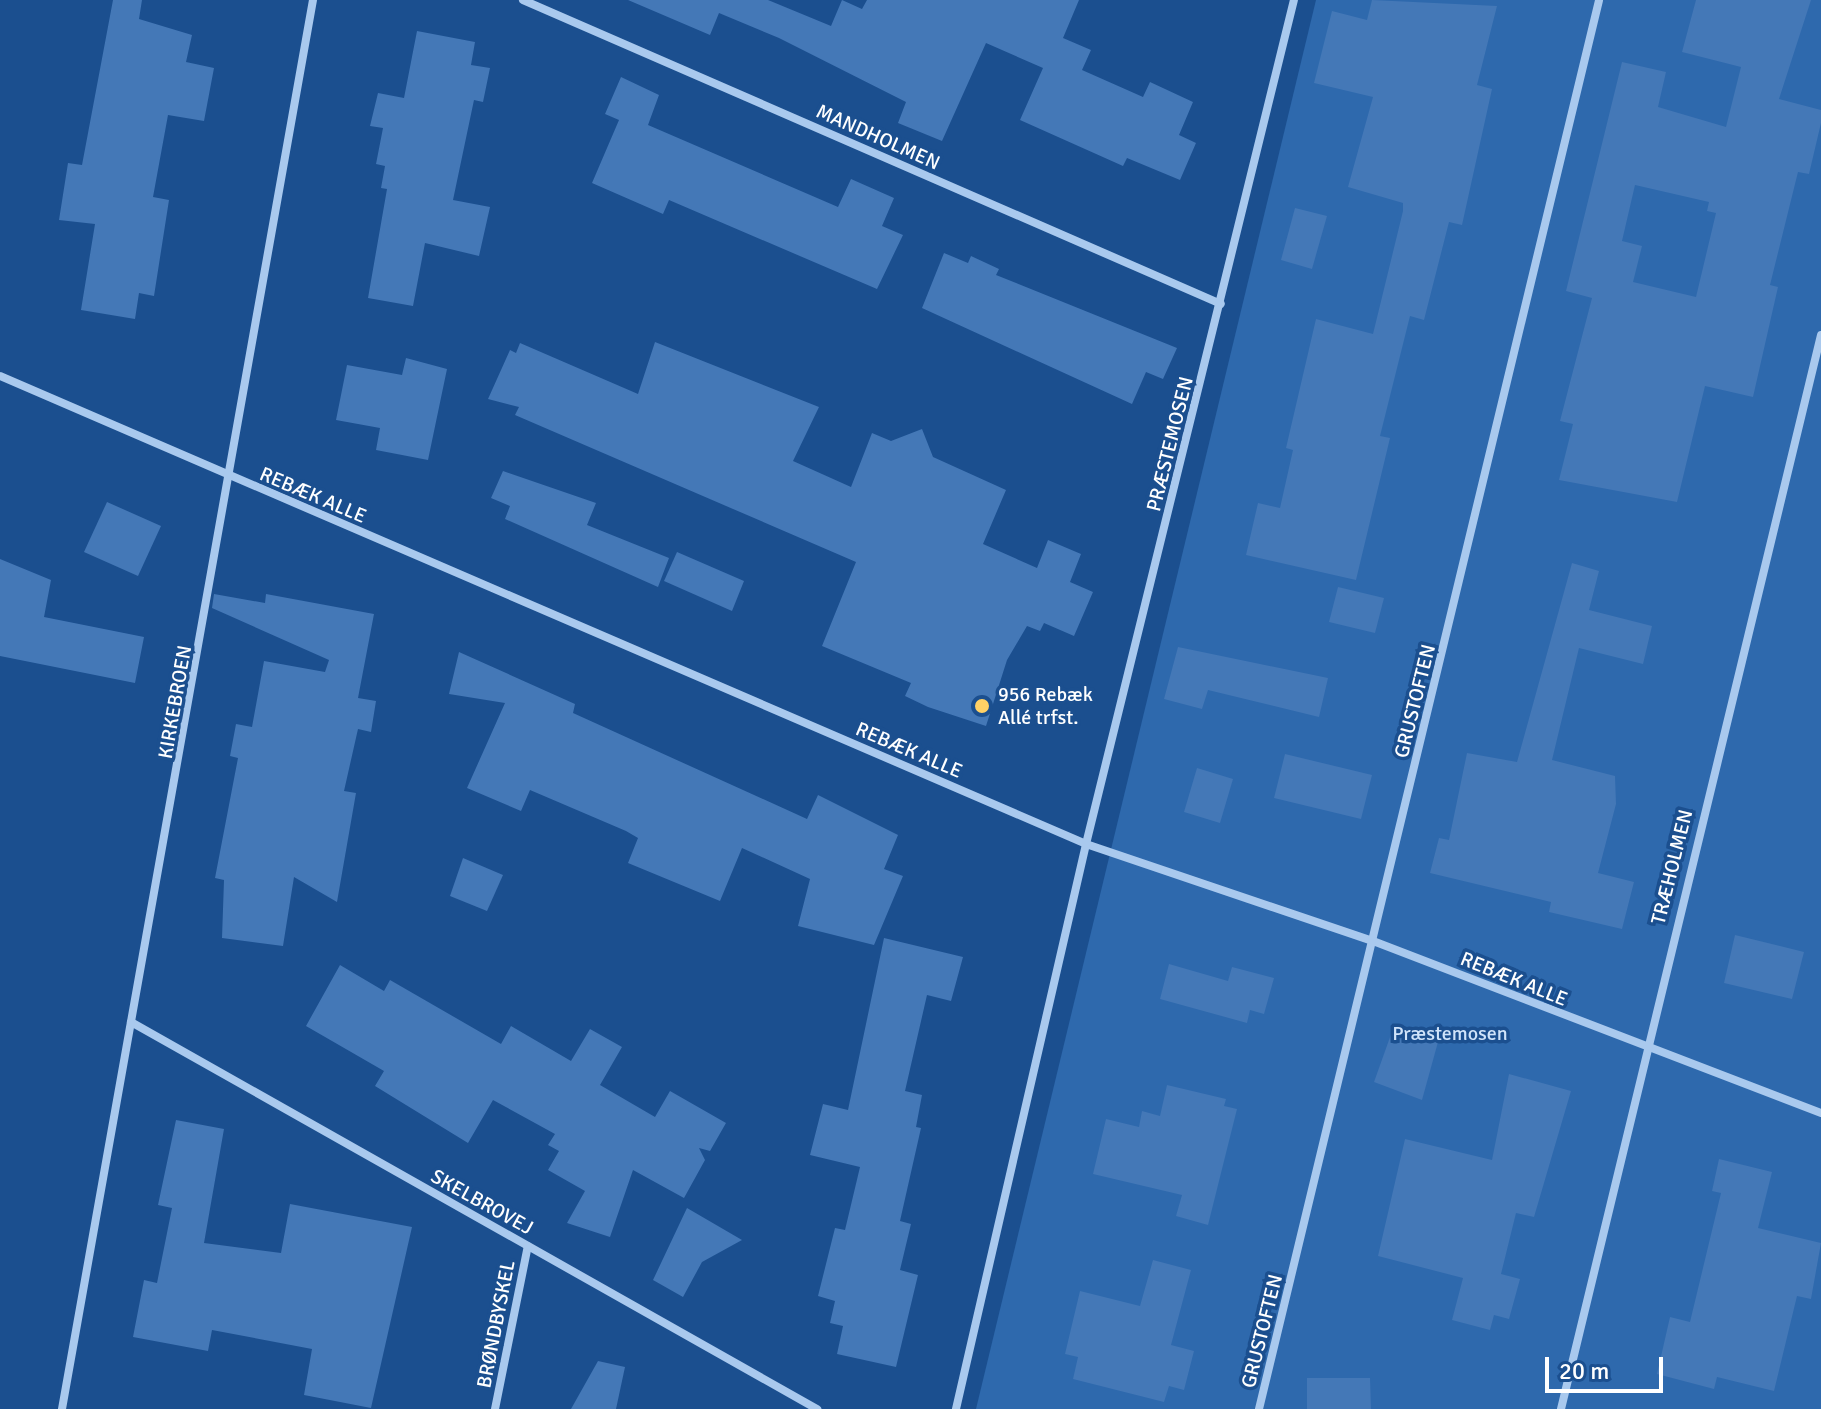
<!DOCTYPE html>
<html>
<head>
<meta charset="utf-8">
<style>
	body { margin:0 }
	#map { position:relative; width:1821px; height:1409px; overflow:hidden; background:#1b4f8f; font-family:Signika,sans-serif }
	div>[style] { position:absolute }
	.green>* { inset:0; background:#2e69ad }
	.building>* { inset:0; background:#4478b7 }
	.street>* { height:8px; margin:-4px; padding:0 4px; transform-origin:4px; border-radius:4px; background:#a9c9ee }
	.dots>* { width:22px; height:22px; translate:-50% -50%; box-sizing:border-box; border:4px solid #1b4f8f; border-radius:50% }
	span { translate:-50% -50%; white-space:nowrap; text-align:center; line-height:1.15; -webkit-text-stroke:7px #1b4f8f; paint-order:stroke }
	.street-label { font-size:20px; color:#fff }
	.poi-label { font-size:20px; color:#fff }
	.left { translate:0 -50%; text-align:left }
	.park-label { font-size:20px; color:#cfe3fa }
	.scale { position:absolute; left:1545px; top:1357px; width:118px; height:36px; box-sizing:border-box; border:4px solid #fff; border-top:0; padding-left:10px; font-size:24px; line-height:28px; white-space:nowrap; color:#fff; -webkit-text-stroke:6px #1b4f8f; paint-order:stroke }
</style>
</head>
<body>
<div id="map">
	<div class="green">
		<i style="clip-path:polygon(1316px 0,1821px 0,1821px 1409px,976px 1409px)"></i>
	</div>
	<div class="building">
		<i style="clip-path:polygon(113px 0,142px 0,139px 19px,192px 35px,186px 62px,214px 68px,204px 121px,168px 115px,153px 197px,169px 200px,154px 296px,139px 293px,135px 319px,81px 310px,95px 224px,59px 220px,68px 163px,82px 165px)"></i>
		<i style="clip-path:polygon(628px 0,768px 0,831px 26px,842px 0,862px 9px,867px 0,1079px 0,1063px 38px,1091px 50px,1082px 70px,1143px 97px,1150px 82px,1193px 102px,1179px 135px,1196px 143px,1180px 180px,1127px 158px,1123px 166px,1020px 120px,1043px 68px,986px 43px,942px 141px,898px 123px,906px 102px,779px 38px,719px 13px,710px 35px)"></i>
		<i style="clip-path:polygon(1372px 0,1497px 6px,1477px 85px,1492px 89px,1462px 225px,1449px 222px,1424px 320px,1410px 316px,1380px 436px,1390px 438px,1356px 580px,1246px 555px,1258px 503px,1280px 508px,1293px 450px,1286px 448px,1316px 319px,1373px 334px,1403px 211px,1403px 203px,1348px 187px,1373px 97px,1314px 83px,1332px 11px,1367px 20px)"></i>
		<i style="clip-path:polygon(evenodd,1696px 0,1811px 0,1779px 99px,1821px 110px,1821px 123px,1809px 174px,1798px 172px,1770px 285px,1778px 287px,1753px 397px,1705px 386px,1677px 502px,1559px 480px,1573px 424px,1560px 421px,1592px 298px,1566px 291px,1622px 62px,1666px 72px,1658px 107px,1726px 127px,1741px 67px,1682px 52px,1696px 0,1635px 185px,1709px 202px,1707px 211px,1716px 213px,1696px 297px,1633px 282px,1642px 246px,1622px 241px,1635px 185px)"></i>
		<i style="clip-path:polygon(417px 31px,475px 42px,471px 65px,490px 68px,483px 102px,474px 100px,453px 200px,490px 207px,479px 256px,425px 243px,413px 306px,368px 298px,387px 189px,381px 188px,385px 166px,376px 164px,383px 128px,370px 126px,378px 93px,404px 98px)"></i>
		<i style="clip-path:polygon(621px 77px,659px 95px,648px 125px,838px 207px,851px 179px,894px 198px,882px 226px,903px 235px,877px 289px,669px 200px,663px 214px,592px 183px,619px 120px,605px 114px)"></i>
		<i style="clip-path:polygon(1295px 208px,1327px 216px,1312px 269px,1281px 260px)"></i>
		<i style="clip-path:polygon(944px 253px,968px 263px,971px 256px,999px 269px,996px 275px,1177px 348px,1163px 379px,1146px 372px,1132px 404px,922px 308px)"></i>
		<i style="clip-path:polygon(655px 342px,819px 407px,793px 461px,851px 487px,872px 433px,891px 441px,922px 429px,933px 457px,1006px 490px,983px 544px,1037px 568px,1048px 540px,1081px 554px,1070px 582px,1093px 592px,1074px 636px,1044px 623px,1040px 631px,1027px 626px,1007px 660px,986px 726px,928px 707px,905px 696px,911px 683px,822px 646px,856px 562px,515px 415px,519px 407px,488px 399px,510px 350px,516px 353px,520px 343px,638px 394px)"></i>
		<i style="clip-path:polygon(406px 358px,447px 369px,428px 460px,376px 450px,380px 428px,336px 420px,347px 365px,402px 375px)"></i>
		<i style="clip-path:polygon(503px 471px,596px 503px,587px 525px,669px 558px,658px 587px,505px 519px,510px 506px,491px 498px)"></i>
		<i style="clip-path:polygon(107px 502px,161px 526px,138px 576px,84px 552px)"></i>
		<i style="clip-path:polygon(677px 552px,744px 581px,732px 611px,664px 581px)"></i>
		<i style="clip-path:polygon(0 559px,51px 580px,44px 617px,144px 637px,135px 683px,0 656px)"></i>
		<i style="clip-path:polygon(1572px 563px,1599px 571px,1589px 610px,1652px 626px,1643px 664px,1579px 648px,1552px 760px,1615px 776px,1616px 804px,1598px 873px,1634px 882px,1622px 929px,1549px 912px,1551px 902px,1430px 873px,1439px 838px,1449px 840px,1467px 753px,1517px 762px)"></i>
		<i style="clip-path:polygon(1338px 587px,1384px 598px,1375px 633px,1329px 622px)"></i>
		<i style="clip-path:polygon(214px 594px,265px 603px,266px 594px,374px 614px,358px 698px,376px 701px,371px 732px,358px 729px,344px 791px,356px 793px,337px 902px,294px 877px,283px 946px,222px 938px,224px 880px,215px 878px,238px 758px,230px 756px,236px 724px,252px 727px,264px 661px,325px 672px,329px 660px,212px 608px)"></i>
		<i style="clip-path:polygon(1178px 647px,1328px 678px,1319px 717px,1208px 690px,1202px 709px,1164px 699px)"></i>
		<i style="clip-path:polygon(459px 652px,575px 704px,573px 713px,807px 819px,818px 795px,898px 835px,884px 869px,903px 876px,874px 945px,798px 926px,810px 879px,742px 848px,720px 901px,628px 863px,638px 838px,626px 831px,530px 790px,521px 811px,467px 788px,505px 703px,449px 694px)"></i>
		<i style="clip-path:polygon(1285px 754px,1372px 775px,1361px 819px,1274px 798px)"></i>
		<i style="clip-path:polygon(1197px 768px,1233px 779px,1220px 823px,1184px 812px)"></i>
		<i style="clip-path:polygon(463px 858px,503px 875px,487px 911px,450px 896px)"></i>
		<i style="clip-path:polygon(1735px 935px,1804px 952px,1792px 999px,1724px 983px)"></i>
		<i style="clip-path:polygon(884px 938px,963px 957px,951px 1001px,927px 995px,905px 1091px,922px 1095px,916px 1127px,921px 1128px,900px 1221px,911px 1224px,900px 1270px,918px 1275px,896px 1367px,837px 1354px,843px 1326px,830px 1323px,835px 1301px,818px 1296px,835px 1228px,845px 1230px,860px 1167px,810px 1155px,823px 1104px,848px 1110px)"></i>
		<i style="clip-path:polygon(1169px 964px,1228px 981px,1232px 967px,1274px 978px,1264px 1014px,1250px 1010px,1247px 1023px,1160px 999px)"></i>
		<i style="clip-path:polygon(340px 965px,384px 991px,390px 980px,501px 1044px,511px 1026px,571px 1061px,590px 1029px,622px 1047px,600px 1085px,655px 1117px,670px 1091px,726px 1123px,710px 1151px,699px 1148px,705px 1160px,684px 1198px,633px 1170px,610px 1237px,567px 1223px,585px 1191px,548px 1170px,559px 1151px,548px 1145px,555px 1134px,493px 1100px,468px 1143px,375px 1086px,384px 1071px,306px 1026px)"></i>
		<i style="clip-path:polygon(1394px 1026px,1438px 1042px,1422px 1100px,1374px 1082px)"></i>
		<i style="clip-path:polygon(1509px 1074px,1571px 1091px,1534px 1217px,1516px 1213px,1501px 1274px,1520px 1279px,1509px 1319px,1494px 1315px,1490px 1330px,1452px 1320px,1463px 1278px,1378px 1256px,1405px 1139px,1492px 1160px)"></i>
		<i style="clip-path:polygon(1167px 1085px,1226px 1099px,1224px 1106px,1237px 1109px,1208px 1225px,1176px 1216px,1182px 1195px,1093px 1174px,1106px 1119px,1139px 1127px,1142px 1111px,1160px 1116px)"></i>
		<i style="clip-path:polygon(176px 1120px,224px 1129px,204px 1243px,281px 1253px,290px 1204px,412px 1227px,371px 1408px,304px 1395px,312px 1349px,212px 1330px,208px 1351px,133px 1337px,144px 1280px,157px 1283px,172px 1208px,158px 1205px)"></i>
		<i style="clip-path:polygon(1719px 1159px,1772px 1172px,1758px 1228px,1821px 1243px,1811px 1299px,1797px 1296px,1774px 1391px,1717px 1377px,1714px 1389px,1657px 1374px,1670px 1317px,1690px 1322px,1721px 1193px,1712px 1191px)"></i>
		<i style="clip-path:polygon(687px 1208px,742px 1240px,702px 1262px,683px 1297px,653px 1280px)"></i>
		<i style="clip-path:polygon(1153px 1260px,1191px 1270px,1171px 1345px,1194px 1351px,1184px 1390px,1169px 1386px,1164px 1402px,1073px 1379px,1078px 1357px,1065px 1354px,1080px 1291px,1140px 1306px)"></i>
		<i style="clip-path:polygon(598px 1361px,625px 1367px,616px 1409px,571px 1409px)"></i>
		<i style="clip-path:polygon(1307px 1378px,1370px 1378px,1371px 1409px,1307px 1409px)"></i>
	</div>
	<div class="street">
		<i style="left:523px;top:0;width:761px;rotate:23.53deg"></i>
		<i style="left:0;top:376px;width:1183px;rotate:23.31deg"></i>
		<i style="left:1086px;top:844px;width:303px;rotate:18.7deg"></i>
		<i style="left:1373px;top:941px;width:480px;rotate:21deg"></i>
		<i style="left:131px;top:1022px;width:788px;rotate:29.43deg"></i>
		<i style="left:62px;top:1409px;width:1431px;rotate:-79.9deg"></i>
		<i style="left:495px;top:1409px;width:166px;rotate:-78.6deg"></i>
		<i style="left:956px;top:1409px;width:580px;rotate:-77.04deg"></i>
		<i style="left:1086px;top:844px;width:869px;rotate:-76.16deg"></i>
		<i style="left:1259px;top:1409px;width:1449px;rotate:-76.43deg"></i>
		<i style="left:1561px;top:1409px;width:1105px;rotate:-76.39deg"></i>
	</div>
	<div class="dots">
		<i style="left:982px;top:706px;background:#ffd166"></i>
	</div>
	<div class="street-label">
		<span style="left:878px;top:137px;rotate:24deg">MANDHOLMEN</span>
		<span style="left:1170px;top:444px;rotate:-76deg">PRÆSTEMOSEN</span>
		<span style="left:313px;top:495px;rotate:23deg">REBÆK ALLE</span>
		<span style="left:1415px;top:701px;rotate:-76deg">GRUSTOFTEN</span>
		<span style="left:175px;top:702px;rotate:-80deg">KIRKEBROEN</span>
		<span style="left:909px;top:750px;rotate:23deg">REBÆK ALLE</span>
		<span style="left:1672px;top:867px;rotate:-76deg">TRÆHOLMEN</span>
		<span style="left:1514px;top:979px;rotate:22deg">REBÆK ALLE</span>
		<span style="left:482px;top:1202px;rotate:29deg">SKELBROVEJ</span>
		<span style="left:496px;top:1324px;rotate:-79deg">BRØNDBYSKEL</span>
		<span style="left:1262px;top:1331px;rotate:-76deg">GRUSTOFTEN</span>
	</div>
	<div class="poi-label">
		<span class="left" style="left:998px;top:706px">956 Rebæk<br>Allé trfst.</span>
	</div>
	<div class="park-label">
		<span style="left:1450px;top:1033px">Præstemosen</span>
	</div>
	<div class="scale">20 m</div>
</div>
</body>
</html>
